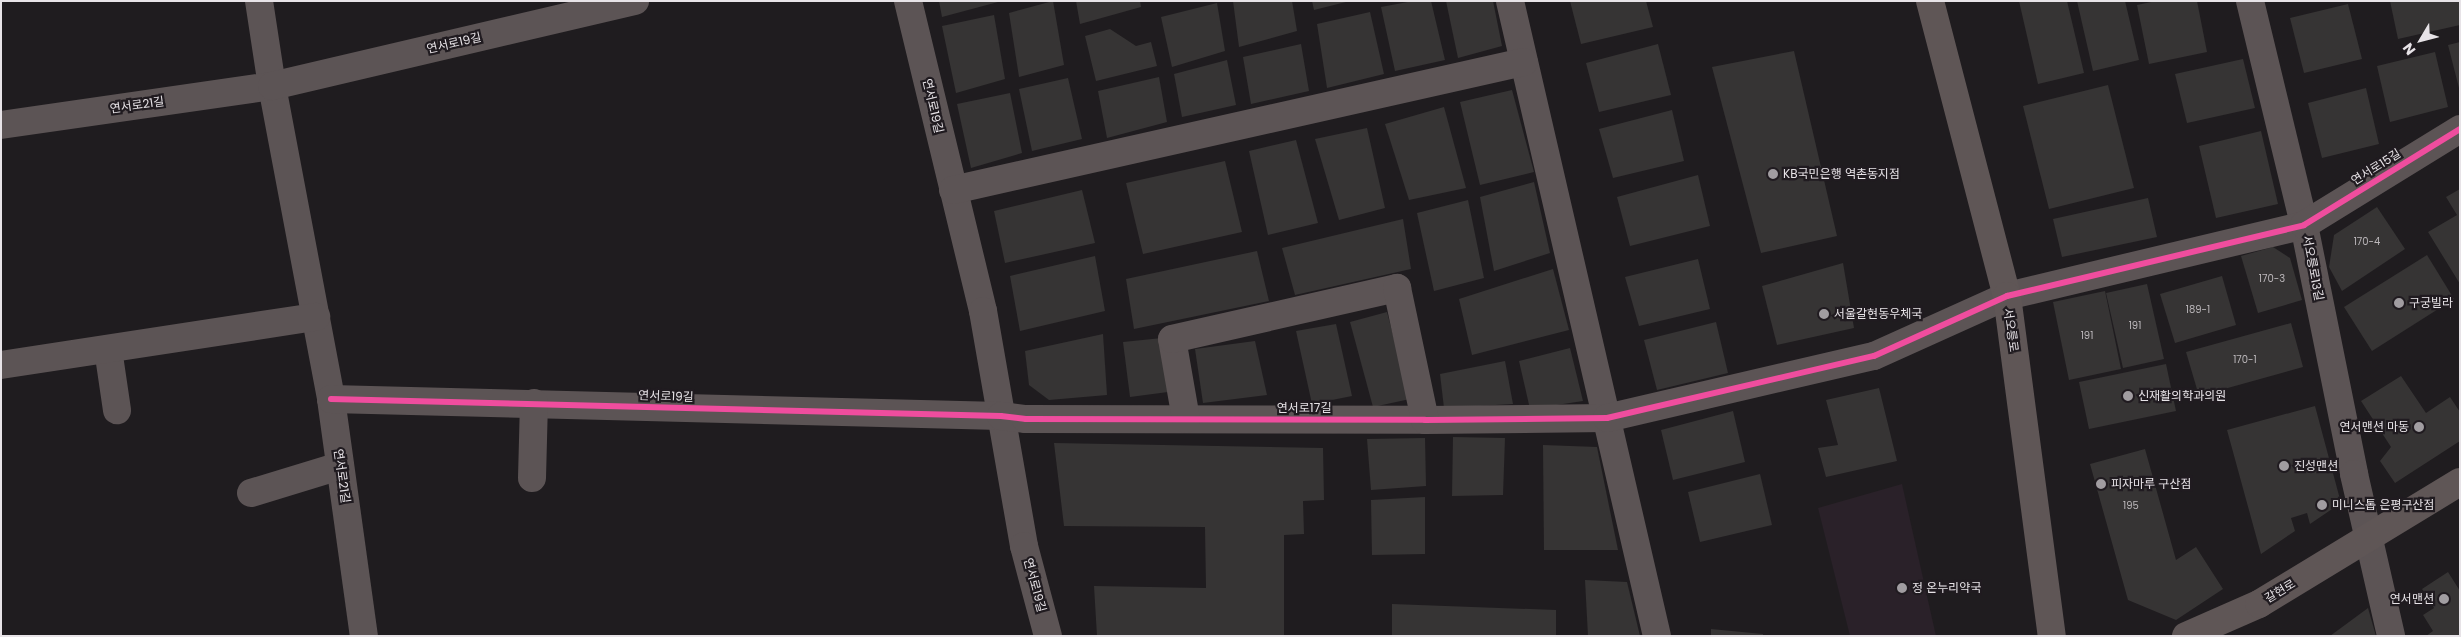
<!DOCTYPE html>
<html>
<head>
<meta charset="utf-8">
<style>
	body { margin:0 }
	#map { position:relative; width:2461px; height:637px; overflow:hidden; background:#1f1c1f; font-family:Poppins,"Noto Sans KR",sans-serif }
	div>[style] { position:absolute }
	.built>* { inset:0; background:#2a2129 }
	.building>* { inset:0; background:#363434 }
	.minor>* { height:28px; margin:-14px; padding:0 14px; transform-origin:14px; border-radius:14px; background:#5c5455 }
	.major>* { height:28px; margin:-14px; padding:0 14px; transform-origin:14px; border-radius:14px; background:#5f5656 }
	.cycleway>* { height:6px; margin:-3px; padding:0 3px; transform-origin:3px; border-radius:3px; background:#ef4d9e }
	.dots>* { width:14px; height:14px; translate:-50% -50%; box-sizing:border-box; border:2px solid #201b20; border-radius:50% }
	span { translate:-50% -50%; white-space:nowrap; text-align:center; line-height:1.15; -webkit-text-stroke:4.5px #201b20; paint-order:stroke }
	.number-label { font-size:10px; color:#bbb7ba }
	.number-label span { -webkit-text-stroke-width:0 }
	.street-label { font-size:12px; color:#e7e3e7 }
	.poi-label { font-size:12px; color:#e7e3e7 }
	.left { translate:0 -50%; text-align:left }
	.right { translate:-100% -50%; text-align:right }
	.frame { position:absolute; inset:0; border:2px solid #e7e3e7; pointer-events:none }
	.north { position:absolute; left:2396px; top:15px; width:50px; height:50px; -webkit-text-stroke:4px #201b20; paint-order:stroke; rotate:233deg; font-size:14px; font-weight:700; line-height:20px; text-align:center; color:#e7e3e7 }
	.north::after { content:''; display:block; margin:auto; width:18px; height:22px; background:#e7e3e7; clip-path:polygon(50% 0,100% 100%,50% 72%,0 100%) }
</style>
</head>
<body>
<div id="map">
	<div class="built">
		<i style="clip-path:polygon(1902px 484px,1936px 636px,1850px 636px,1818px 508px)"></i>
	</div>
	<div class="building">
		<i style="clip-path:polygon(939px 1px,998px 1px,998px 2px,942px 17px)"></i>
		<i style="clip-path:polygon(1053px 1px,1064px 65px,1019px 77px,1009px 13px)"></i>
		<i style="clip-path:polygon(1076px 1px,1140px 1px,1141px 7px,1080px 24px)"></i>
		<i style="clip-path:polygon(1233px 1px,1292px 1px,1297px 31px,1239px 47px)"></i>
		<i style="clip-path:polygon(1312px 1px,1346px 1px,1346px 2px,1314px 10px)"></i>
		<i style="clip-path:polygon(1413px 1px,1431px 1px,1445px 60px,1395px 71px,1381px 7px)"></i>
		<i style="clip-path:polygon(1446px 1px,1493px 1px,1502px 46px,1458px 58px)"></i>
		<i style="clip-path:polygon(1570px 1px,1646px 1px,1653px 27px,1581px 44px)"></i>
		<i style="clip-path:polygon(2019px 1px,2067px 1px,2084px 73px,2038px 84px)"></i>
		<i style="clip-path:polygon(2077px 1px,2125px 1px,2139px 60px,2093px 71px)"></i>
		<i style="clip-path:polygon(2156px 1px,2197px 1px,2207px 52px,2149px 64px,2137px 5px)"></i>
		<i style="clip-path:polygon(2390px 1px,2460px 1px,2460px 25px,2398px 39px)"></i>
		<i style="clip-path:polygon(1217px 3px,1225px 51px,1172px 67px,1161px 17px)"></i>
		<i style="clip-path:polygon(2348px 4px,2362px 59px,2304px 73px,2290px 18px)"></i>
		<i style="clip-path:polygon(1370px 12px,1384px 74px,1327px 88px,1317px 24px)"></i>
		<i style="clip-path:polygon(994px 15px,1005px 79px,956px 93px,942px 26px)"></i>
		<i style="clip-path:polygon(1110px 29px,1136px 46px,1151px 42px,1157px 66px,1096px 81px,1085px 36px)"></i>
		<i style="clip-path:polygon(2460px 42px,2460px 87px,2459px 88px,2448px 45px)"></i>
		<i style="clip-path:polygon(1301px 44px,1309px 91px,1251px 104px,1243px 57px)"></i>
		<i style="clip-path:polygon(1658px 44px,1671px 95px,1599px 112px,1586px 63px)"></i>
		<i style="clip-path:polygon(1794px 51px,1837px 236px,1761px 253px,1712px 67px)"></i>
		<i style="clip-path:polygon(2435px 52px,2448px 107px,2390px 122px,2377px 66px)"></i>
		<i style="clip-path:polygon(2243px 59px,2255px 108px,2187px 123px,2175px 74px)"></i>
		<i style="clip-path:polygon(1227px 60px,1236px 105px,1182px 117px,1174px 74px)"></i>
		<i style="clip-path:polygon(1159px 77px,1167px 122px,1107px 138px,1098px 91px)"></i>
		<i style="clip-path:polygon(1068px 78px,1082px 139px,1032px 151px,1019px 89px)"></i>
		<i style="clip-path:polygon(2108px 85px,2134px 188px,2049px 209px,2023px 106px)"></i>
		<i style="clip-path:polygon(2366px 88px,2379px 144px,2322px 158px,2308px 103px)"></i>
		<i style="clip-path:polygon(1512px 90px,1534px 172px,1480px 185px,1460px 102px)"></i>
		<i style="clip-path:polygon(1010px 93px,1022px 153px,971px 168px,957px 104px)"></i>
		<i style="clip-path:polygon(1444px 107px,1466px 188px,1409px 200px,1385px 124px)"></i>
		<i style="clip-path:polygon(1672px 110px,1684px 161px,1613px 178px,1599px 129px)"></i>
		<i style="clip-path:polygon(1367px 128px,1385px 208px,1339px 220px,1315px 139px)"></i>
		<i style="clip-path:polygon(2261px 131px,2278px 204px,2216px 218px,2199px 146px)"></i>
		<i style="clip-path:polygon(1296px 140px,1318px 223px,1268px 235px,1249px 151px)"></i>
		<i style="clip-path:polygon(1225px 161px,1242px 232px,1143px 254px,1126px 183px)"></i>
		<i style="clip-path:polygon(1698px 175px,1710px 226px,1630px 246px,1617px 197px)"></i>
		<i style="clip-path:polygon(1534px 182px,1550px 253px,1494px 271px,1480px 197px)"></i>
		<i style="clip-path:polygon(2460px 189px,2460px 284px,2428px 232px,2457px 215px,2446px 197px)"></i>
		<i style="clip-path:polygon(1082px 190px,1095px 243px,1005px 263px,994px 211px)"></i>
		<i style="clip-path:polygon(2148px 198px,2157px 237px,2062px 257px,2053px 219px)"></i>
		<i style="clip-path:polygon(1468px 200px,1484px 278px,1434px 291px,1417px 213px)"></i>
		<i style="clip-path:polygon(2377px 207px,2405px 249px,2342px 291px,2329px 267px,2334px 235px)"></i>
		<i style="clip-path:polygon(1403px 219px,1411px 269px,1295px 295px,1282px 248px)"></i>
		<i style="clip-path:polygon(2273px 247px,2290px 258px,2302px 300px,2258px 313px,2241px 256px)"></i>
		<i style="clip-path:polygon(1257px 251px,1269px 301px,1134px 329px,1126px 279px)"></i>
		<i style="clip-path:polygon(2427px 255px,2454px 299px,2372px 351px,2344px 307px)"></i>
		<i style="clip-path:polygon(1095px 256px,1105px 311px,1020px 331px,1010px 276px)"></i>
		<i style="clip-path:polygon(1698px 259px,1710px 309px,1639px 326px,1625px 277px)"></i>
		<i style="clip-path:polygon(1843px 263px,1854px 328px,1777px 345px,1762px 286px)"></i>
		<i style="clip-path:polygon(1553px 269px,1569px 330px,1472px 355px,1459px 299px)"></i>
		<i style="clip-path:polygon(2222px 276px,2236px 325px,2175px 343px,2160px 294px)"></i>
		<i style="clip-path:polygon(2147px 284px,2164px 359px,2123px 368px,2106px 293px)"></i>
		<i style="clip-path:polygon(2105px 291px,2121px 369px,2069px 380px,2053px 302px)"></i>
		<i style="clip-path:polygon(1387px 312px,1410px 399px,1373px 407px,1350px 322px)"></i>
		<i style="clip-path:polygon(1716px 322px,1728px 373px,1657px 390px,1644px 340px)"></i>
		<i style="clip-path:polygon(2291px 323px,2303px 367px,2199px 396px,2186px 352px)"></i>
		<i style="clip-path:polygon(1336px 324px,1352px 396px,1312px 404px,1296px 331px)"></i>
		<i style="clip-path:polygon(1103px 334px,1107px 395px,1049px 400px,1029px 385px,1025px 351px)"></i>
		<i style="clip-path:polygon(1162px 338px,1168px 392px,1130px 397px,1123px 342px)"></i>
		<i style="clip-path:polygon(1255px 341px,1267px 395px,1203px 403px,1195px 349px)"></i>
		<i style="clip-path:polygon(1570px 348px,1583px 401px,1530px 409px,1519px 361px)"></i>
		<i style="clip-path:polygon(1505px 361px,1513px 404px,1444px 408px,1440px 374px)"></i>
		<i style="clip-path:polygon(2166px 364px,2176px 411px,2089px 429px,2079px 382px)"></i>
		<i style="clip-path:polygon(2401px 376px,2426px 413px,2450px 397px,2460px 412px,2460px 441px,2395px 483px,2380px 461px,2391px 447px,2361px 401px)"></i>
		<i style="clip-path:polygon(1879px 388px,1897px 461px,1826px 477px,1818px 448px,1838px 445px,1826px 400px)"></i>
		<i style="clip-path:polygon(2315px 406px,2341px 503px,2310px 524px,2307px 513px,2291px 518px,2295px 531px,2261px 554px,2227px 430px)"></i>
		<i style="clip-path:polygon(1733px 411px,1745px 462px,1673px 480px,1661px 430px)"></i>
		<i style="clip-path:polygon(1453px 437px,1505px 438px,1503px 495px,1452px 496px)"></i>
		<i style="clip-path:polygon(1425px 438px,1426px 486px,1371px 490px,1367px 439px)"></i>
		<i style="clip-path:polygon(1054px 443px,1323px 448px,1324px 500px,1303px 501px,1304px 534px,1284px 535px,1284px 636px,1097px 636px,1094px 586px,1206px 588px,1205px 527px,1064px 526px)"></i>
		<i style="clip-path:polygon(1543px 445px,1597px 447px,1618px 550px,1544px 550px)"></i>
		<i style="clip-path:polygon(2145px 449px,2176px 560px,2196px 547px,2223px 589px,2176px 620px,2128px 600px,2090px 464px)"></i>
		<i style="clip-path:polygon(1760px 474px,1772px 525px,1700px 542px,1688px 492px)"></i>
		<i style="clip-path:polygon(1425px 497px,1425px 554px,1372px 555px,1371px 500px)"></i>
		<i style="clip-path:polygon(2448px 572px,2460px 591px,2460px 636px,2426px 636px,2433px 631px,2423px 615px,2434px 608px,2422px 589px)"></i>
		<i style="clip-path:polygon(1585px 580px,1627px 582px,1640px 636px,1588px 636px)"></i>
		<i style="clip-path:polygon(1392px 604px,1556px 610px,1556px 636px,1392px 636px)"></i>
		<i style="clip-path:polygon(2368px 608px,2376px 636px,2330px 636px)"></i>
		<i style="clip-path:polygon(1711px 629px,1763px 634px,1763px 636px,1711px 636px)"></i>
	</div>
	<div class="minor">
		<i style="left:259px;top:1px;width:86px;rotate:81.3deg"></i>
		<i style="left:272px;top:86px;width:319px;rotate:79.3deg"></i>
		<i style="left:331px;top:399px;width:239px;rotate:82.1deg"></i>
		<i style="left:908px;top:1px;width:319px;rotate:76.4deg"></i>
		<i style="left:983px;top:311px;width:239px;rotate:80.1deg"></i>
		<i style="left:1024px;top:546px;width:93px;rotate:75.1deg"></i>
		<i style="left:1510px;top:1px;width:652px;rotate:76.97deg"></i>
		<i style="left:2250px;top:1px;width:230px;rotate:76.4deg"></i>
		<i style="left:2304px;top:225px;width:254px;rotate:78.6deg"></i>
		<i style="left:2354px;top:474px;width:166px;rotate:77.1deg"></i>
		<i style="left:1px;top:125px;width:274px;rotate:-8.2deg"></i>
		<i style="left:272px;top:86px;width:373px;rotate:-13.2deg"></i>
		<i style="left:953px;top:190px;width:585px;rotate:-12.64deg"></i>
		<i style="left:108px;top:349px;width:62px;rotate:81.6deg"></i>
		<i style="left:1px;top:365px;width:319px;rotate:-8.7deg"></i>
		<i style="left:331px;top:399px;width:670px;rotate:1.45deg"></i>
		<i style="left:1001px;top:416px;width:25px;rotate:7deg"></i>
		<i style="left:1026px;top:419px;width:399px;rotate:0.1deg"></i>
		<i style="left:1425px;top:420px;width:182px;rotate:-0.6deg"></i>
		<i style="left:1607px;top:418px;width:274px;rotate:-13.1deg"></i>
		<i style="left:1874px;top:356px;width:146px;rotate:-24.3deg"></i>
		<i style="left:2007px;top:296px;width:305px;rotate:-13.4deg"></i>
		<i style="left:2304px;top:225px;width:183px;rotate:-31.6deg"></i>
		<i style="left:1186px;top:419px;width:81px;rotate:-99.9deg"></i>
		<i style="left:1172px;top:339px;width:231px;rotate:-12.8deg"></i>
		<i style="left:1397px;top:288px;width:135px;rotate:78deg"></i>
		<i style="left:532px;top:478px;width:75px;rotate:-88.5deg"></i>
		<i style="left:251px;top:493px;width:93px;rotate:-16.9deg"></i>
	</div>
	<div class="major">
		<i style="left:1930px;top:1px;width:305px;rotate:75.4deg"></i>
		<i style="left:2007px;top:296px;width:343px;rotate:82.5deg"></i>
		<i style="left:2186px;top:636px;width:80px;rotate:-23.7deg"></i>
		<i style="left:2259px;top:604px;width:235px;rotate:-31.3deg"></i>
	</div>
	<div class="cycleway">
		<i style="left:331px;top:399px;width:670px;rotate:1.45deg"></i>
		<i style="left:1001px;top:416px;width:25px;rotate:7deg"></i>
		<i style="left:1026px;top:419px;width:399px;rotate:0.1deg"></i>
		<i style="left:1425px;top:420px;width:182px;rotate:-0.6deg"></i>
		<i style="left:1607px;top:418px;width:274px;rotate:-13.1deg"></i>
		<i style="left:1874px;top:356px;width:146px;rotate:-24.3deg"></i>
		<i style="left:2007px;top:296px;width:305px;rotate:-13.4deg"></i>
		<i style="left:2304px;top:225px;width:183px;rotate:-31.6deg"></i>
	</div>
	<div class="dots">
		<i style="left:1773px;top:174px;background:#a19da1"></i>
		<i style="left:2399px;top:303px;background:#a19da1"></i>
		<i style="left:1824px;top:314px;background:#a19da1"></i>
		<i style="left:2128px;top:396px;background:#a19da1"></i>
		<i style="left:2419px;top:427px;background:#a19da1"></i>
		<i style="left:2284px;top:466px;background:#a19da1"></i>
		<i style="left:2101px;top:484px;background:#a19da1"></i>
		<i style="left:2322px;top:505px;background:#a19da1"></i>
		<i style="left:1902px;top:588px;background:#a19da1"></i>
		<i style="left:2444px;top:599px;background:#a19da1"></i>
	</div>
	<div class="number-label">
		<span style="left:2367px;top:242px">170-4</span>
		<span style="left:2272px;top:279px">170-3</span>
		<span style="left:2198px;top:310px">189-1</span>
		<span style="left:2135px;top:326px">191</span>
		<span style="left:2087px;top:336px">191</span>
		<span style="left:2245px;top:360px">170-1</span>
		<span style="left:2131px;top:506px">195</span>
	</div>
	<div class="street-label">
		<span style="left:454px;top:43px;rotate:-13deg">연서로19길</span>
		<span style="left:137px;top:105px;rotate:-8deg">연서로21길</span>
		<span style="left:933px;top:106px;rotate:77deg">연서로19길</span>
		<span style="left:2376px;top:167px;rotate:-32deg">연서로15길</span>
		<span style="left:2313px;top:268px;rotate:79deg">서오릉로13길</span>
		<span style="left:2011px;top:330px;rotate:82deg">서오릉로</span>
		<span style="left:666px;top:396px;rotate:2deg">연서로19길</span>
		<span style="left:1304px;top:408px">연서로17길</span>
		<span style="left:342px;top:476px;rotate:82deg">연서로21길</span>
		<span style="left:1035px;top:585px;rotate:75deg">연서로19길</span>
		<span style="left:2280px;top:591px;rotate:-31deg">갈현로</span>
	</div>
	<div class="poi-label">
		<span class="left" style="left:1783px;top:174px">KB국민은행 역촌동지점</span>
		<span class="left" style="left:2409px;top:303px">구궁빌라</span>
		<span class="left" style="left:1834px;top:314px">서울갈현동우체국</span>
		<span class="left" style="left:2138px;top:396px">신재활의학과의원</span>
		<span class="right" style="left:2409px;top:427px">연서맨션 마동</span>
		<span class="left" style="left:2294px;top:466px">진성맨션</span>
		<span class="left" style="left:2111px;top:484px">피자마루 구산점</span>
		<span class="left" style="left:2332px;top:505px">미니스톱 은평구산점</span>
		<span class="left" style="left:1912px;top:588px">정 온누리약국</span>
		<span class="right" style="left:2434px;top:599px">연서맨션</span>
	</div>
	<div class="frame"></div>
	<div class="north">N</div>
</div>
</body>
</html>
